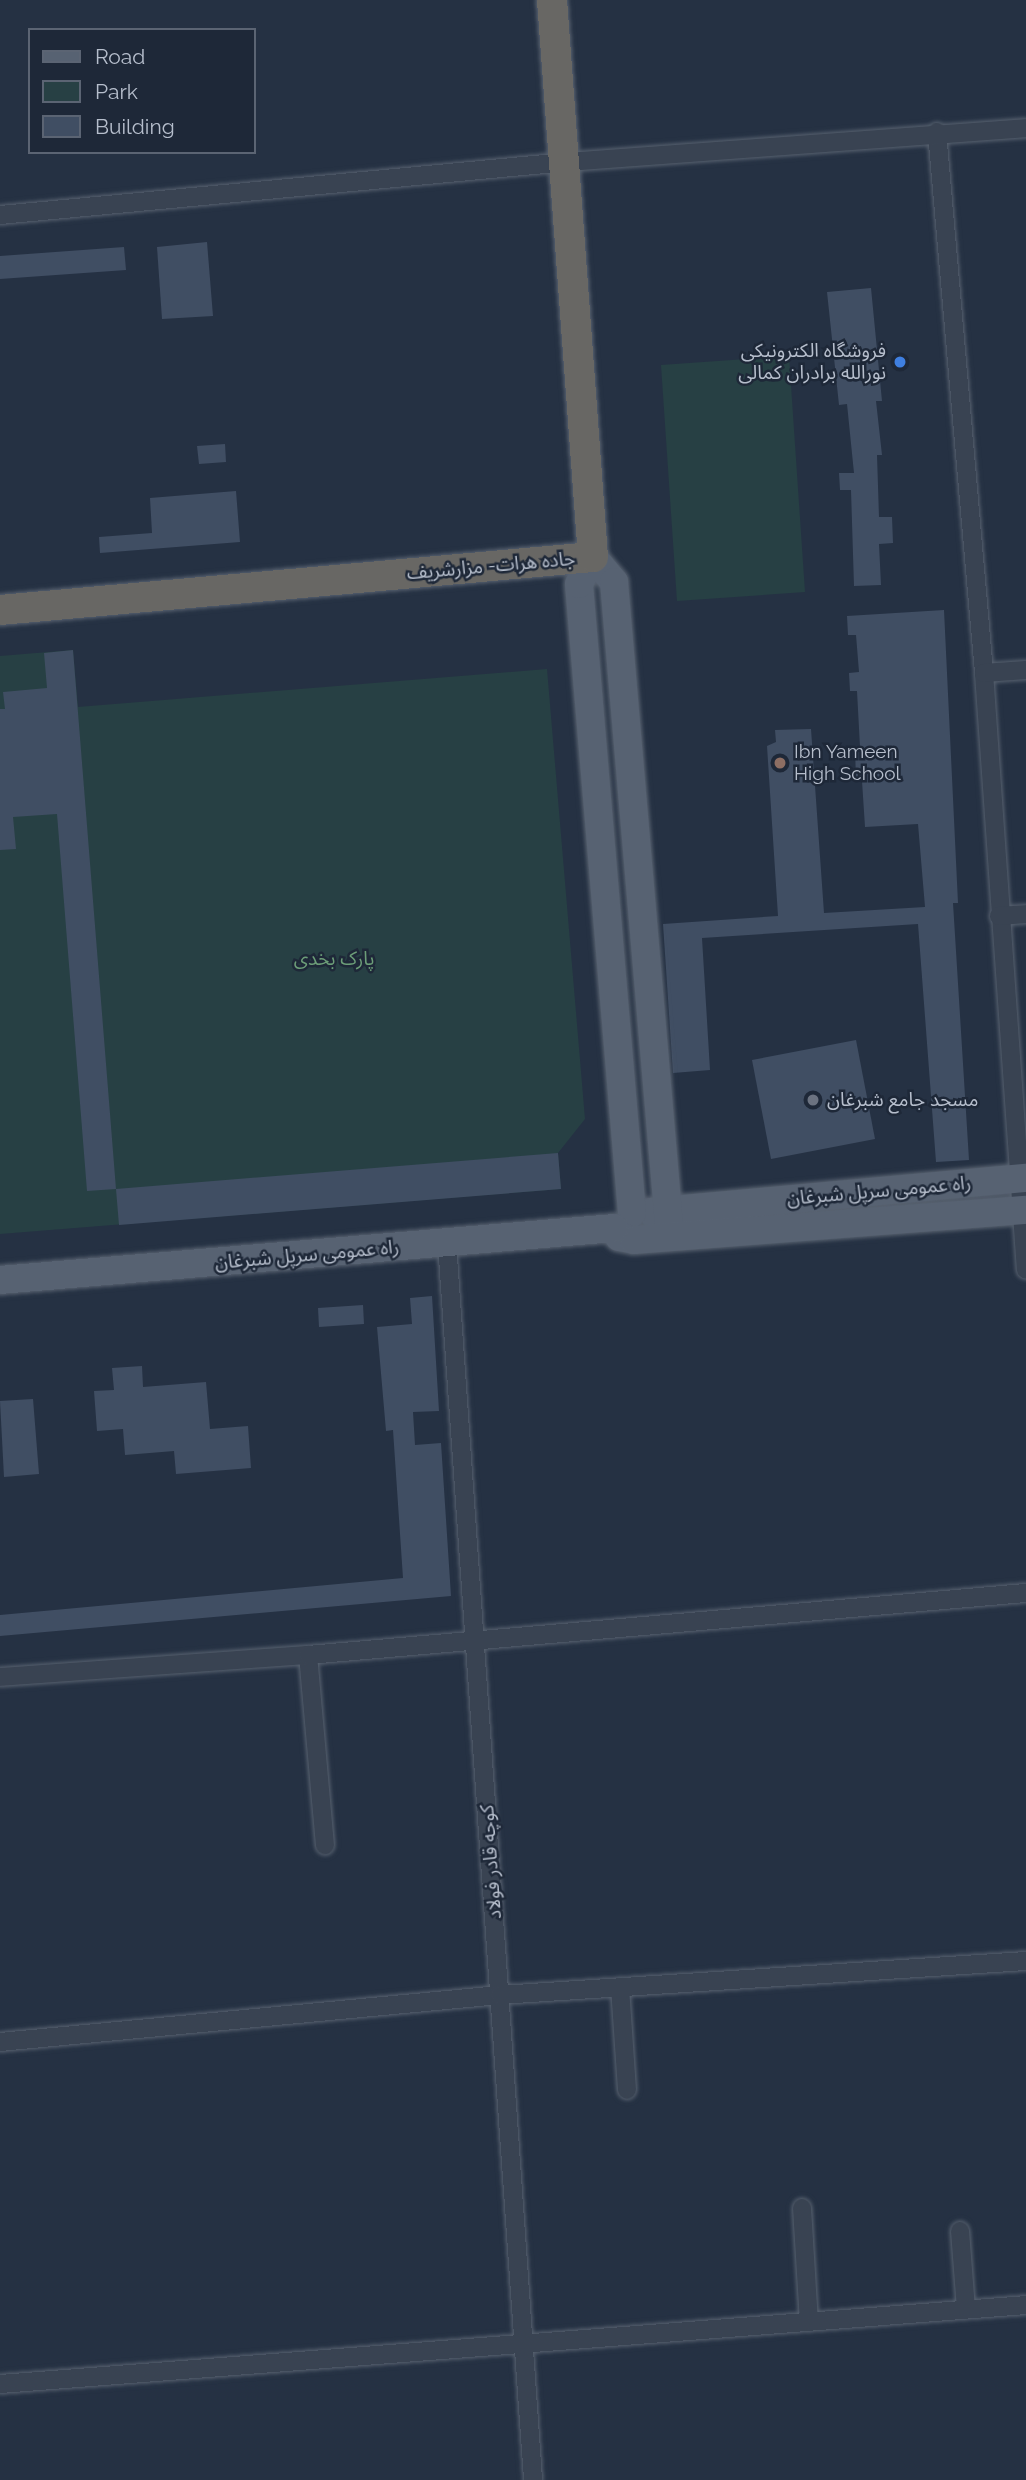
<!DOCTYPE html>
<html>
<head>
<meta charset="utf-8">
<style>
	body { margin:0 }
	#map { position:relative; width:1026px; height:2480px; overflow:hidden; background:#253143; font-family:Raleway,"Noto Sans Arabic",sans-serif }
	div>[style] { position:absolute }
	.green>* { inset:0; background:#274044 }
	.building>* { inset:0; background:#404e63 }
	.roads { filter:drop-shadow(0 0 2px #57616f) drop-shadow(0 0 2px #57616f) }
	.minor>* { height:18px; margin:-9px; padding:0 9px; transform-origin:9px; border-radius:9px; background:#394352 }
	.primary>* { height:28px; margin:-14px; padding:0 14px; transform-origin:14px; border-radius:14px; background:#576272 }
	.trunk>* { height:30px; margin:-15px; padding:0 15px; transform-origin:15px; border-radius:15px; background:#686764 }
	.dots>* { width:19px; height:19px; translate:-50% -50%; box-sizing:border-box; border:4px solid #1e2838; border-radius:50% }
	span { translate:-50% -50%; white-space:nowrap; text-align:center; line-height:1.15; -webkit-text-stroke:5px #1e2838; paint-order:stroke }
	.poi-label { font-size:19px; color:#b6becc }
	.right { translate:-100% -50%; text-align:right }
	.left { translate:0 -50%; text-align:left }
	.street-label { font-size:19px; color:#b6becc }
	.park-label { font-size:19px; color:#6c9e78 }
	.legend { position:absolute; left:28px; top:28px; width:228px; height:126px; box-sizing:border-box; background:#1e2838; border:2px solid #5b6473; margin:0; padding:9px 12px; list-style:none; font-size:21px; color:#b6becc }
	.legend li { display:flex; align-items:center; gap:14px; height:35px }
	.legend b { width:35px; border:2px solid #5b6473 }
</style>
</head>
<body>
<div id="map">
	<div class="green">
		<i style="clip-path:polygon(789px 356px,805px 592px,677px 601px,661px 365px)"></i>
		<i style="clip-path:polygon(73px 650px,78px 707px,547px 669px,585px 1119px,558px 1153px,561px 1189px,0 1234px,0 656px)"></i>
	</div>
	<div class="building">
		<i style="clip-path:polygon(207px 242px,213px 316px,162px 319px,157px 247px)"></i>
		<i style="clip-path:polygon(124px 247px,126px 270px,0 279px,0 256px)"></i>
		<i style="clip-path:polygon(871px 288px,882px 401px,876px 401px,882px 455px,877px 455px,879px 517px,892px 517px,893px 543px,879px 544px,881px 585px,854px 586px,851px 490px,840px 490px,839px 473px,854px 473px,847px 404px,839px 405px,827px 292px)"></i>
		<i style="clip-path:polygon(225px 444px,226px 462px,199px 464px,197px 446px)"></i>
		<i style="clip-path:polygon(236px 491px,240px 542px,100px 553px,99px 537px,152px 533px,150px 498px)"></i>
		<i style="clip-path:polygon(944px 610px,958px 903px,953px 903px,969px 1160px,936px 1162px,918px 924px,702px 938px,710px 1070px,673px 1073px,663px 924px,778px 916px,767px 746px,776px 742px,775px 730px,811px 729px,824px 913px,925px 907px,918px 824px,865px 827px,862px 781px,856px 781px,855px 747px,860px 747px,857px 691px,850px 691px,849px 673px,859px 672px,856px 635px,848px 635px,847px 616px)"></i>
		<i style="clip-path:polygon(73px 650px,116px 1189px,87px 1191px,57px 814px,13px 817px,16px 849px,0 850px,0 709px,5px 709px,3px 692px,47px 688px,44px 653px)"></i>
		<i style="clip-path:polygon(856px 1040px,875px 1139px,771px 1159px,752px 1060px)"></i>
		<i style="clip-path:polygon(558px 1153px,561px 1189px,119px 1225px,116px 1189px)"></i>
		<i style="clip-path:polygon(432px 1296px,439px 1411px,413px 1412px,415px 1445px,441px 1443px,451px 1596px,0 1636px,0 1615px,403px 1578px,393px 1430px,386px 1431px,377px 1327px,412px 1324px,410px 1298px)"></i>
		<i style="clip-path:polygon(363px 1305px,364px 1324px,319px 1327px,318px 1308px)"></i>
		<i style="clip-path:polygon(142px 1366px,143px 1387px,206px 1382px,210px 1429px,248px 1426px,251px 1468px,176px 1474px,174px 1451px,125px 1455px,123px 1429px,97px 1431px,94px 1391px,114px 1390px,112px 1368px)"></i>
		<i style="clip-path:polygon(33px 1399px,39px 1474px,4px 1477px,0 1401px)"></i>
	</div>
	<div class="roads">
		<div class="minor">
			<i style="left:937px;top:132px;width:543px;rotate:85.03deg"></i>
			<i style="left:984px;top:673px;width:598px;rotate:85.98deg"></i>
			<i style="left:0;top:215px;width:568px;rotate:-5.35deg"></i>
			<i style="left:566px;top:162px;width:461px;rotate:-4.2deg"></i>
			<i style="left:984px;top:673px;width:42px;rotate:-4.1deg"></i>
			<i style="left:999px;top:916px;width:27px;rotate:-4deg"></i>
			<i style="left:447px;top:1243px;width:1240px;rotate:86.02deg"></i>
			<i style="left:308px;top:1655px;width:191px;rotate:84.9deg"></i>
			<i style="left:0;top:1677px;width:309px;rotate:-4.1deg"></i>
			<i style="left:308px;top:1655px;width:721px;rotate:-4.94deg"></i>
			<i style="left:620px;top:1987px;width:103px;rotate:86.1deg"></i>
			<i style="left:0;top:2042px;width:502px;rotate:-5.37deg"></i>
			<i style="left:500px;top:1995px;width:527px;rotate:-3.7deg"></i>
			<i style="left:802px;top:2208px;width:114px;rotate:86.5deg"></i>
			<i style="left:960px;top:2231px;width:78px;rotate:85.6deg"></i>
			<i style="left:0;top:2384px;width:1029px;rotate:-4.4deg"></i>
		</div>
		<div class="primary">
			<i style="left:651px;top:1212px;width:377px;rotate:-5.2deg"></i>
			<i style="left:632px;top:1213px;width:631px;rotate:-94.82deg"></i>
			<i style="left:579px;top:584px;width:30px;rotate:-63deg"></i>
			<i style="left:593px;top:557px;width:33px;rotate:50deg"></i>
			<i style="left:614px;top:582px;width:657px;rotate:85.11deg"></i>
			<i style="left:614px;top:1228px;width:10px;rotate:61deg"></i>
			<i style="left:619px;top:1237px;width:15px;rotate:11deg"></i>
			<i style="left:634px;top:1240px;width:393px;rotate:-4.4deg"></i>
			<i style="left:0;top:1280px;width:616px;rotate:-4.84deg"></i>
		</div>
		<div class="trunk">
			<i style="left:0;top:610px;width:595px;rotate:-5.11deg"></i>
			<i style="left:593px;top:557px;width:559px;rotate:-94.21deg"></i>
		</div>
	</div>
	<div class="dots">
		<i style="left:900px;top:362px;background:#3f7fe0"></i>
		<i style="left:780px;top:763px;background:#8d6e63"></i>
		<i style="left:813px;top:1100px;background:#6b7280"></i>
	</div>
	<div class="poi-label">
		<span class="right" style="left:886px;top:362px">فروشگاه الکترونیکی<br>نورالله برادران کمالی</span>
		<span class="left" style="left:794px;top:763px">Ibn Yameen<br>High School</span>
		<span class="left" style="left:827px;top:1100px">مسجد جامع شبرغان</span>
	</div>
	<div class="street-label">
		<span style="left:491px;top:566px;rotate:-5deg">جاده هرات- مزارشریف</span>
		<span style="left:879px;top:1191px;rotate:-5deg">راه عمومی سرپل شبرغان</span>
		<span style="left:307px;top:1255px;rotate:-5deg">راه عمومی سرپل شبرغان</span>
		<span style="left:491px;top:1862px;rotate:-94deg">کوچه قادر فولاد</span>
	</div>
	<div class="park-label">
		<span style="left:334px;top:959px">پارک بخدی</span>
	</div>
	<ul class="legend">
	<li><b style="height:9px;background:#576272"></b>Road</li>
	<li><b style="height:19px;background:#274044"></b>Park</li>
	<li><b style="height:19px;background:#404e63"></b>Building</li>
	</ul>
</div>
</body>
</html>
